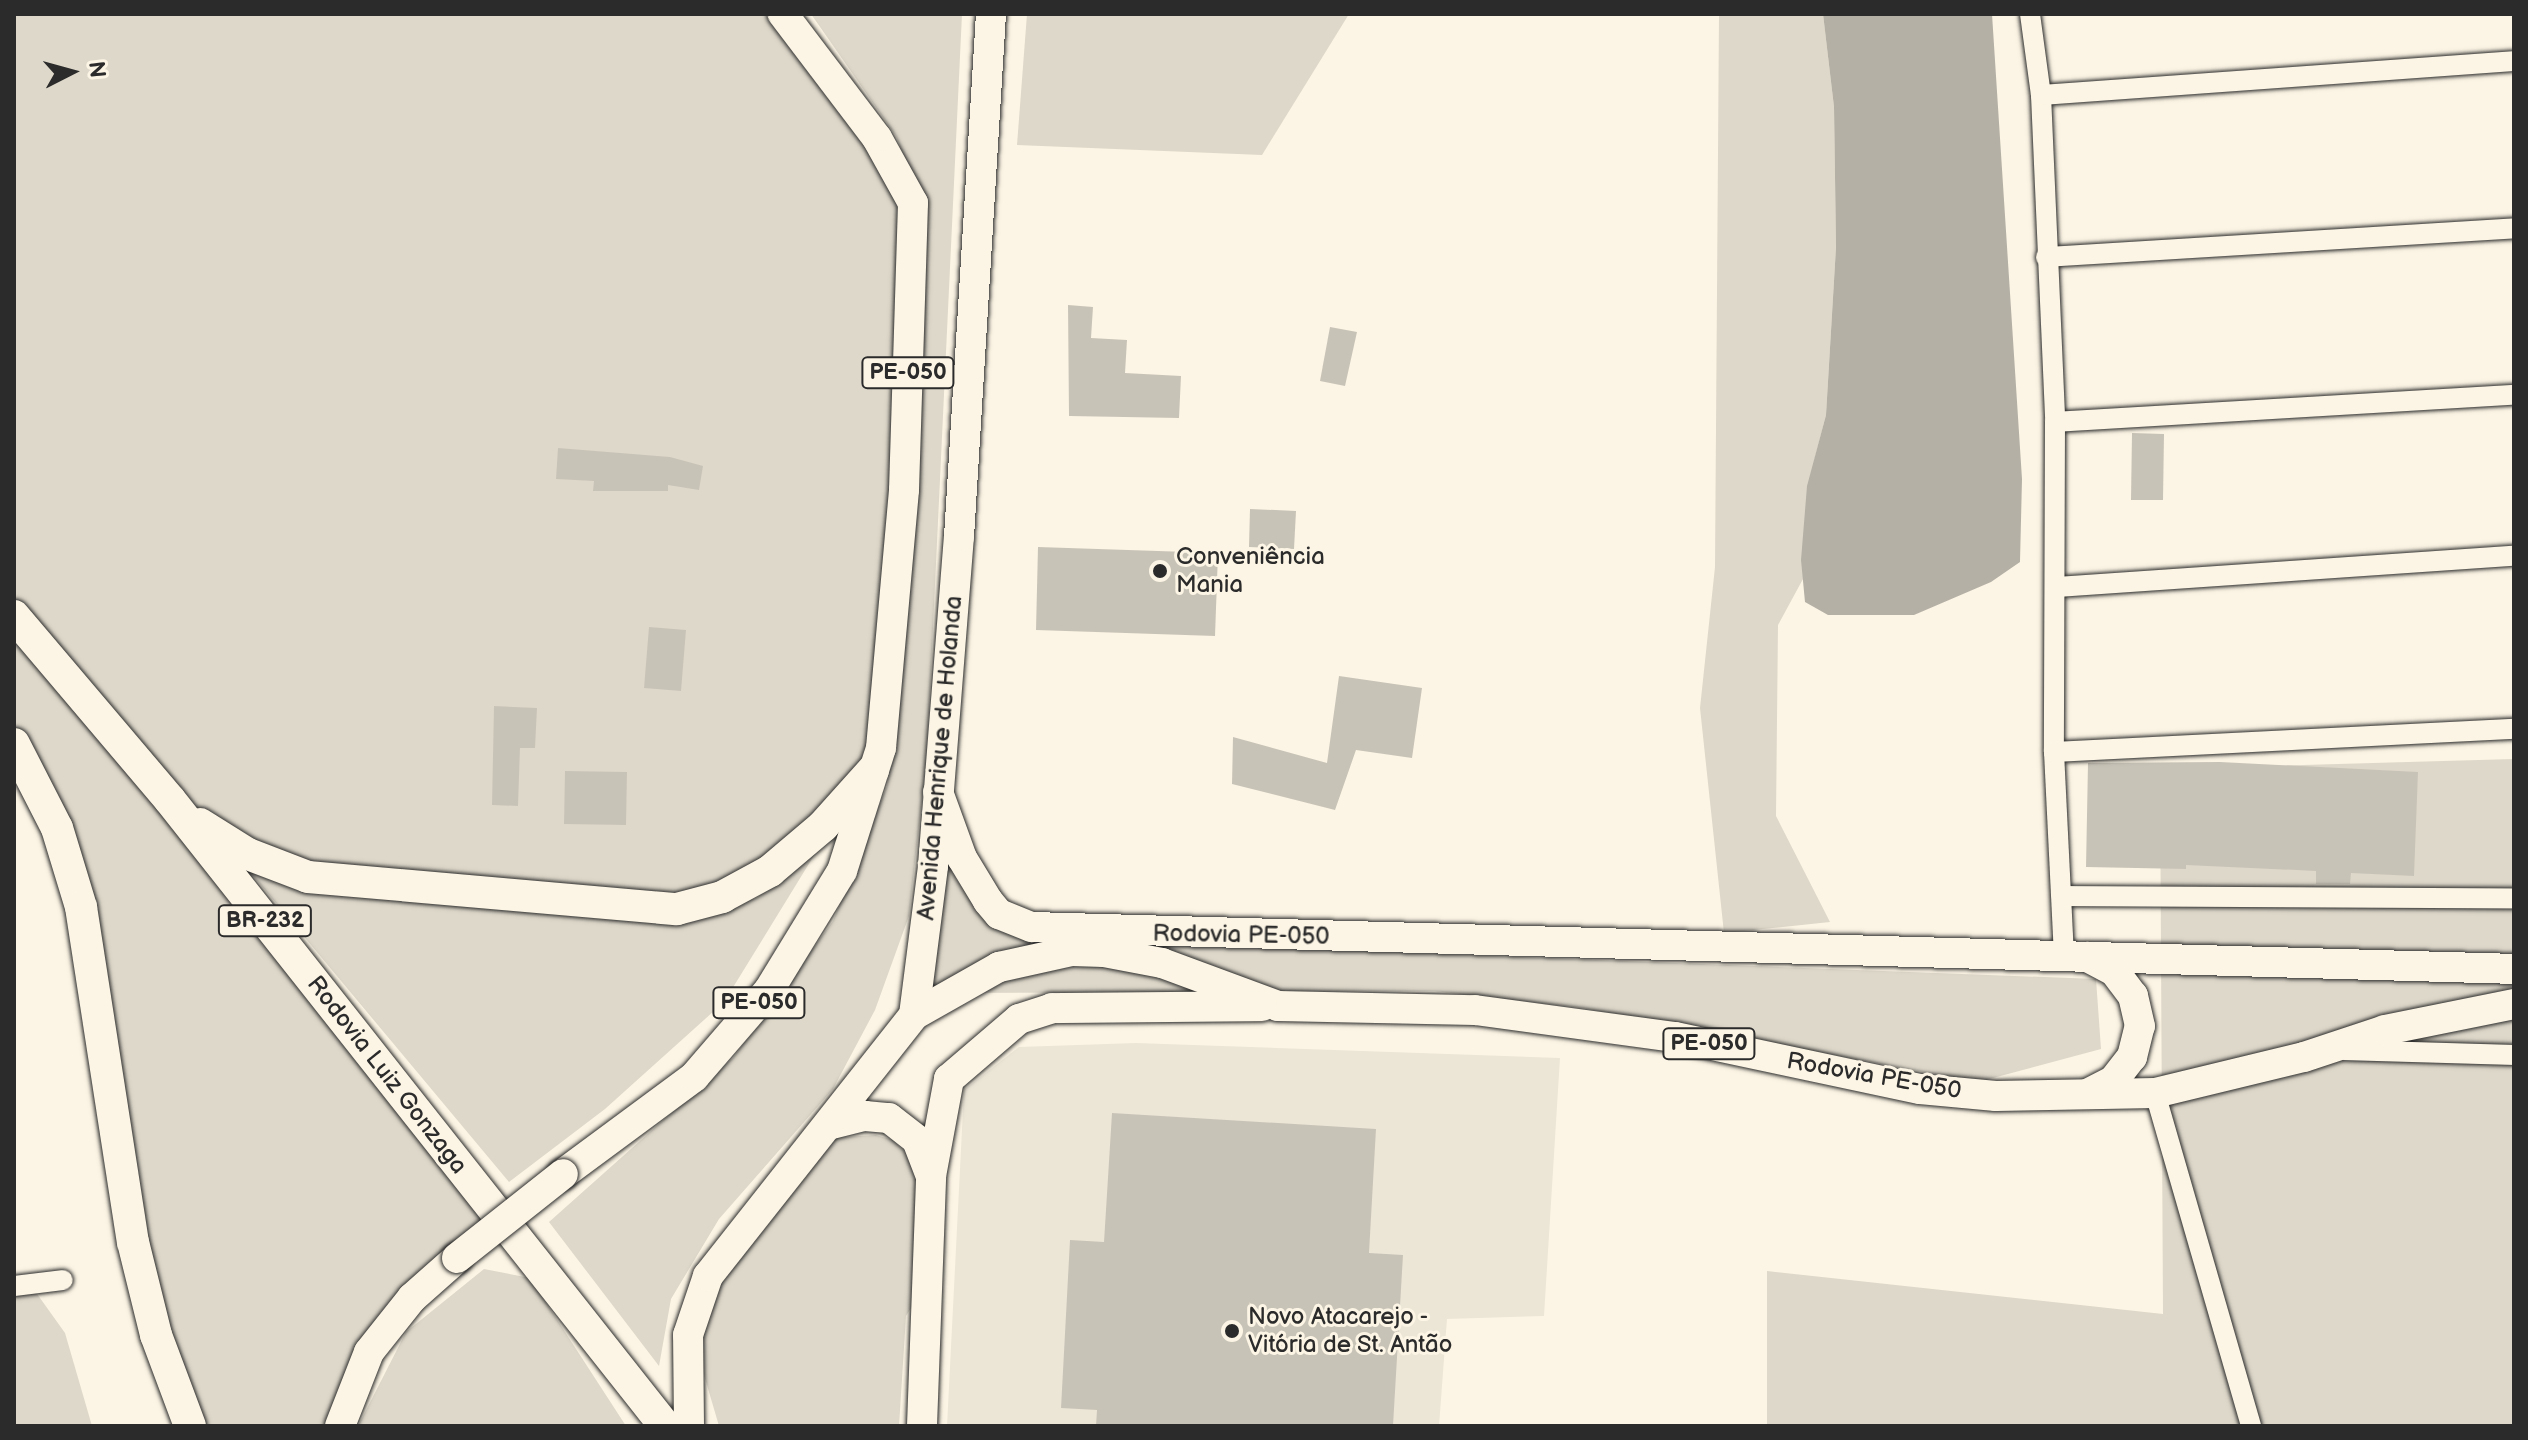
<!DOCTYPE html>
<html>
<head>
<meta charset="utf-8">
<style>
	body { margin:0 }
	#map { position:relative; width:2528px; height:1440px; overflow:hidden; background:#fcf5e5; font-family:"Balsamiq Sans",sans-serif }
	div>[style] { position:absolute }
	.built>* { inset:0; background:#ece6d7 }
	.green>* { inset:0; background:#ded8ca }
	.water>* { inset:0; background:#b4b0a5 }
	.building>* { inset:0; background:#c8c3b7 }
	.roads { filter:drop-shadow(0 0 2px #2b2b2b) drop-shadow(0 0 2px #2b2b2b) }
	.minor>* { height:20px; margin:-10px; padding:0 10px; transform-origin:10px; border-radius:10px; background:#fcf5e5 }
	.primary>* { height:30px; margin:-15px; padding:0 15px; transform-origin:15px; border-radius:15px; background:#fcf5e5 }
	.trunk>* { height:32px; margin:-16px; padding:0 16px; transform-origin:16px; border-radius:16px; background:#fcf5e5 }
	.bridges { filter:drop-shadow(0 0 2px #2b2b2b) drop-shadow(0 0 2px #2b2b2b) }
	.primary-bridge>* { height:30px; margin:-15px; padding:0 15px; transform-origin:15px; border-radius:15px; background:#fcf5e5 }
	.dots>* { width:22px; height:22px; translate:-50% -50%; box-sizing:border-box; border:4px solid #fcf5e5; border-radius:50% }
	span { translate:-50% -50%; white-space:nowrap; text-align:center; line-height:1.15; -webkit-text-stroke:6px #fcf5e5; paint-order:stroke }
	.shield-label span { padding:2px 6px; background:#fcf5e5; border:2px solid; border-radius:6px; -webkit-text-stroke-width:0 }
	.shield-label { font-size:22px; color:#2b2b2b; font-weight:700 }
	.poi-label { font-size:24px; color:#2b2b2b }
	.left { translate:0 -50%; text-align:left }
	.street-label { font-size:24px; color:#2b2b2b }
	.frame { position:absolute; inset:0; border:16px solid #2b2b2b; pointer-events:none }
	.north { position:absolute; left:32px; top:32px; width:80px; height:80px; -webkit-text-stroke:6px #fcf5e5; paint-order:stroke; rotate:84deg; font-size:22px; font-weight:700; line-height:32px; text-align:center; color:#2b2b2b }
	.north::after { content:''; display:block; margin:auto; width:28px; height:36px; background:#2b2b2b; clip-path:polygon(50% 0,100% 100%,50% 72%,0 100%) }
</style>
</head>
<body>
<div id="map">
	<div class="built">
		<i style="clip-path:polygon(1136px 1043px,1560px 1058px,1544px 1316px,1447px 1319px,1439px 1426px,947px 1426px,964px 1090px,1019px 1047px)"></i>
	</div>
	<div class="green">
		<i style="clip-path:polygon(14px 14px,795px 14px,907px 184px,873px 770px,823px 826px,677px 909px,330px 881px,216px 835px,14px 608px)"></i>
		<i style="clip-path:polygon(811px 14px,962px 14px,927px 754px,909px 916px,875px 1010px,833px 1089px,719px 1219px,671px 1299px,659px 1366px,549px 1222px,733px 1058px,833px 921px,887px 786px,904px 665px,919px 196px,896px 136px)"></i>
		<i style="clip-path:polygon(1027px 14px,1349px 14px,1262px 155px,1017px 145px)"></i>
		<i style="clip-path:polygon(1719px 14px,1823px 14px,1834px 107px,1836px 247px,1826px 415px,1814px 461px,1803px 579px,1778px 625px,1776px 816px,1830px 922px,1724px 933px,1700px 708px,1715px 567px)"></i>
		<i style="clip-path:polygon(14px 631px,492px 1209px,390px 1325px,340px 1426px,190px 1426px,136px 1294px,90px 963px,14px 750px)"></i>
		<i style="clip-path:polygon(2514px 759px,2514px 1426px,1767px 1426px,1767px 1271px,2163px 1314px,2160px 769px)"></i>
		<i style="clip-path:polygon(818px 849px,724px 1002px,605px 1109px,509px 1182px,250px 872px,350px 896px,641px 919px,699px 916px,757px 898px)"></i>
		<i style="clip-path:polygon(944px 849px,956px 879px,974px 903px,1044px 939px,2096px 979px,2101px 1049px,1978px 1082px,1583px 1008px,1434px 991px,947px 993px,928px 1005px)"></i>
		<i style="clip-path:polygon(876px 1135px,893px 1140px,911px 1158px,919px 1175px,922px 1291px,906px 1316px,899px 1426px,719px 1426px,699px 1358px,710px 1295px,829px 1138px)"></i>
		<i style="clip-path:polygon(484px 1269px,530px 1278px,626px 1426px,358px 1426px,406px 1332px)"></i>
		<i style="clip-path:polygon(30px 1284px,65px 1333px,92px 1426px,14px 1426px,14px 1289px)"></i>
	</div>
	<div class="water">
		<i style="clip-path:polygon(1823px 14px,1992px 14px,2022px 479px,2020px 562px,1991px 582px,1914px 615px,1828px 615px,1805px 602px,1801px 560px,1807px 486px,1826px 415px,1836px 247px,1834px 107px)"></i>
	</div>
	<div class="building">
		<i style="clip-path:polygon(1068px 305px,1093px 307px,1091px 338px,1127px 340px,1125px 373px,1181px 376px,1179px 418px,1069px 416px)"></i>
		<i style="clip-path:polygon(1330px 327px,1357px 332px,1345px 386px,1320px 381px)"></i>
		<i style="clip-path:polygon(2132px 433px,2164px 434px,2163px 500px,2131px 500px)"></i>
		<i style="clip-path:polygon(558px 448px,670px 457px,703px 466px,699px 490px,668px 485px,668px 491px,593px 491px,594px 481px,556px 479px)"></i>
		<i style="clip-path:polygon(1250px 509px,1296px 511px,1294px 549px,1249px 547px)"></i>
		<i style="clip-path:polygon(1038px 547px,1218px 553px,1215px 636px,1036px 630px)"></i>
		<i style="clip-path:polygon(649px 627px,686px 630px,681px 691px,644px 688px)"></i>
		<i style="clip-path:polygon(1339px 676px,1422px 688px,1412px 758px,1356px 750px,1335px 810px,1232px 784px,1233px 737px,1327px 763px)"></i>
		<i style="clip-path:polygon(494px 706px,537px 708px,535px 748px,520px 748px,518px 806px,492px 805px)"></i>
		<i style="clip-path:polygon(2220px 762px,2418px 772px,2414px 876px,2351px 873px,2350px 884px,2316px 884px,2316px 871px,2186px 865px,2186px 869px,2086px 867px,2088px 763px)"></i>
		<i style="clip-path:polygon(565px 771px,627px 772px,626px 825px,564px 824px)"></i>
		<i style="clip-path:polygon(1112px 1113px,1376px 1129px,1369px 1253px,1403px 1255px,1393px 1426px,1096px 1426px,1097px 1410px,1061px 1408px,1070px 1240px,1104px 1242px)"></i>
	</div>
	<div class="roads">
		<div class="minor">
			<i style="left:2030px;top:14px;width:82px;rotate:82.3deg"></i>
			<i style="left:2041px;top:95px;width:327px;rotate:87.5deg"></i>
			<i style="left:2055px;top:422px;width:330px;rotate:90.2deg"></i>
			<i style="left:2054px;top:752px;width:203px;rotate:87.2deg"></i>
			<i style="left:2041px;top:95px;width:474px;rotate:-4.1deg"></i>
			<i style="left:2046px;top:257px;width:469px;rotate:-3.5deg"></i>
			<i style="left:2055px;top:422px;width:460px;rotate:-3.4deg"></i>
			<i style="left:2056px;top:587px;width:459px;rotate:-3.9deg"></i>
			<i style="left:2054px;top:752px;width:461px;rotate:-2.9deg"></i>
			<i style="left:2063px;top:896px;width:451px;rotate:0.3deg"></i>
			<i style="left:2344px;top:1050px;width:170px;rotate:1.7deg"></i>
			<i style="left:2155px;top:1093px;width:347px;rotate:73.9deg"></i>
			<i style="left:14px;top:1286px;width:49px;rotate:-7deg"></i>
		</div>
		<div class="primary">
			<i style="left:938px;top:792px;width:70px;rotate:70deg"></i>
			<i style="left:962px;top:858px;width:50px;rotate:58.8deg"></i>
			<i style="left:988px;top:901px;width:17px;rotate:50deg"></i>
			<i style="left:999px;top:914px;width:35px;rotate:22deg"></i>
			<i style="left:1032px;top:927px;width:1483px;rotate:1.62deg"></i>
			<i style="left:914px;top:1015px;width:98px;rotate:-29.5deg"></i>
			<i style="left:999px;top:967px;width:75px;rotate:-12.4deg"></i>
			<i style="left:1072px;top:951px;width:32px;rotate:2deg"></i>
			<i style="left:1104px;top:952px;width:59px;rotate:10.7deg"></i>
			<i style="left:1162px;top:963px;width:124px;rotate:20.3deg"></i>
			<i style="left:1278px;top:1006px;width:197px;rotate:1.2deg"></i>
			<i style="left:1475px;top:1010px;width:202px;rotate:7.7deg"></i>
			<i style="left:1675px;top:1037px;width:250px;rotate:12deg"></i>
			<i style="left:1920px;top:1089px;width:76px;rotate:5.3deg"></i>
			<i style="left:1996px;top:1096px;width:159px;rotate:-1.1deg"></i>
			<i style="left:2155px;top:1093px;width:153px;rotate:-13.6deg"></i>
			<i style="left:2304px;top:1057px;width:85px;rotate:-18.4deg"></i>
			<i style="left:2385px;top:1030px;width:132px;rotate:-11.4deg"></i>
			<i style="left:2087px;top:1094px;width:29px;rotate:-27deg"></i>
			<i style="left:2113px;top:1081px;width:31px;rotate:-52deg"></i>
			<i style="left:2132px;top:1057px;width:32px;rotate:-76deg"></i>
			<i style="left:2140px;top:1026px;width:31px;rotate:-103deg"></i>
			<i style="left:2133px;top:996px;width:31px;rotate:-127deg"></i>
			<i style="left:2114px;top:971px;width:30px;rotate:-152deg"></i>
			<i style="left:828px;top:1125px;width:38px;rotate:-14deg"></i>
			<i style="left:865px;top:1116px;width:24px;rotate:5deg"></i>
			<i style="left:889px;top:1118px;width:36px;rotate:38deg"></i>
			<i style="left:917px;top:1140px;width:36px;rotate:69deg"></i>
			<i style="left:563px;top:1174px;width:163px;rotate:-36.5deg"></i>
			<i style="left:694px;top:1077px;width:115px;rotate:-49.2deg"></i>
			<i style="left:769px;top:990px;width:140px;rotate:-58.5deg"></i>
			<i style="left:842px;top:871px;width:129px;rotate:-72.4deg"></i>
			<i style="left:881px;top:748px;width:259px;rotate:-84.9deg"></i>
			<i style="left:904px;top:490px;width:287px;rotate:-88.2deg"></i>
			<i style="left:913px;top:203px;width:74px;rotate:-119deg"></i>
			<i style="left:877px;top:138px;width:156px;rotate:-127.2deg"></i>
			<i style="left:340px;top:1426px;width:79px;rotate:-68.6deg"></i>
			<i style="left:369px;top:1352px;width:69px;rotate:-51.5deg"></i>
			<i style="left:412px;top:1298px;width:60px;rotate:-41.6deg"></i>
			<i style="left:689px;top:1426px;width:91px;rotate:-90.6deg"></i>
			<i style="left:688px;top:1335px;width:62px;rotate:-71.3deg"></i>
			<i style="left:708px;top:1276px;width:333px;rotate:-51.7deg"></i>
			<i style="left:914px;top:1015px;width:150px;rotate:-82.7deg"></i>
			<i style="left:933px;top:866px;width:330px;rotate:-85.5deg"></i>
			<i style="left:959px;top:537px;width:524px;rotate:-86.5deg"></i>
			<i style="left:922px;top:1426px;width:250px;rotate:-87.9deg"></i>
			<i style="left:931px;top:1176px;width:99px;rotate:-79.5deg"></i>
			<i style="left:949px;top:1079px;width:92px;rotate:-40.6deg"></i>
			<i style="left:1019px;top:1019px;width:35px;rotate:-18deg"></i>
			<i style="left:1052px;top:1008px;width:210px;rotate:-0.5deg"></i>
		</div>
		<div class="trunk">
			<i style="left:14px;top:616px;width:241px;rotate:49.7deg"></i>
			<i style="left:170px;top:800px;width:798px;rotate:51.67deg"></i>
			<i style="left:14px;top:744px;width:94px;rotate:62.9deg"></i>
			<i style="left:57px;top:828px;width:83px;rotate:73.1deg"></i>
			<i style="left:81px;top:907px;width:339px;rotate:81.2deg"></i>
			<i style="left:133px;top:1242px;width:96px;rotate:76.1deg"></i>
			<i style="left:156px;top:1335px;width:97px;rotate:69.5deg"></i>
			<i style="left:200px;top:824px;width:57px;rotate:32deg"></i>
			<i style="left:248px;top:854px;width:64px;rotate:21deg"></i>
			<i style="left:308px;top:877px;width:370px;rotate:5deg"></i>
			<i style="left:677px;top:909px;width:47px;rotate:-14.9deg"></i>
			<i style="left:722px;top:897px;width:55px;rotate:-28.4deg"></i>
			<i style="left:770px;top:871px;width:70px;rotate:-40.3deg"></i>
			<i style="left:823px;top:826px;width:75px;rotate:-48.2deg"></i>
		</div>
	</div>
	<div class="bridges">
		<div class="primary-bridge">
			<i style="left:457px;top:1258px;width:135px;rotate:-38.4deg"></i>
		</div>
	</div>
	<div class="dots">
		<i style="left:1160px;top:571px;background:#2b2b2b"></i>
		<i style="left:1232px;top:1331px;background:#2b2b2b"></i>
	</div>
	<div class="shield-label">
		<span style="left:908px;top:373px">PE-050</span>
		<span style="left:265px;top:921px">BR-232</span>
		<span style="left:759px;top:1003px">PE-050</span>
		<span style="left:1709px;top:1044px">PE-050</span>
	</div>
	<div class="poi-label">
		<span class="left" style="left:1176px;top:571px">Conveniência<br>Mania</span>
		<span class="left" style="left:1248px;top:1331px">Novo Atacarejo -<br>Vitória de St. Antão</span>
	</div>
	<div class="street-label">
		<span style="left:940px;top:758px;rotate:-85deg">Avenida Henrique de Holanda</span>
		<span style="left:1241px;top:935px;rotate:1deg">Rodovia PE-050</span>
		<span style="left:387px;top:1075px;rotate:52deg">Rodovia Luiz Gonzaga</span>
		<span style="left:1874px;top:1076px;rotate:10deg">Rodovia PE-050</span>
	</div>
	<div class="frame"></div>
	<div class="north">N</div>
</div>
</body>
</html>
